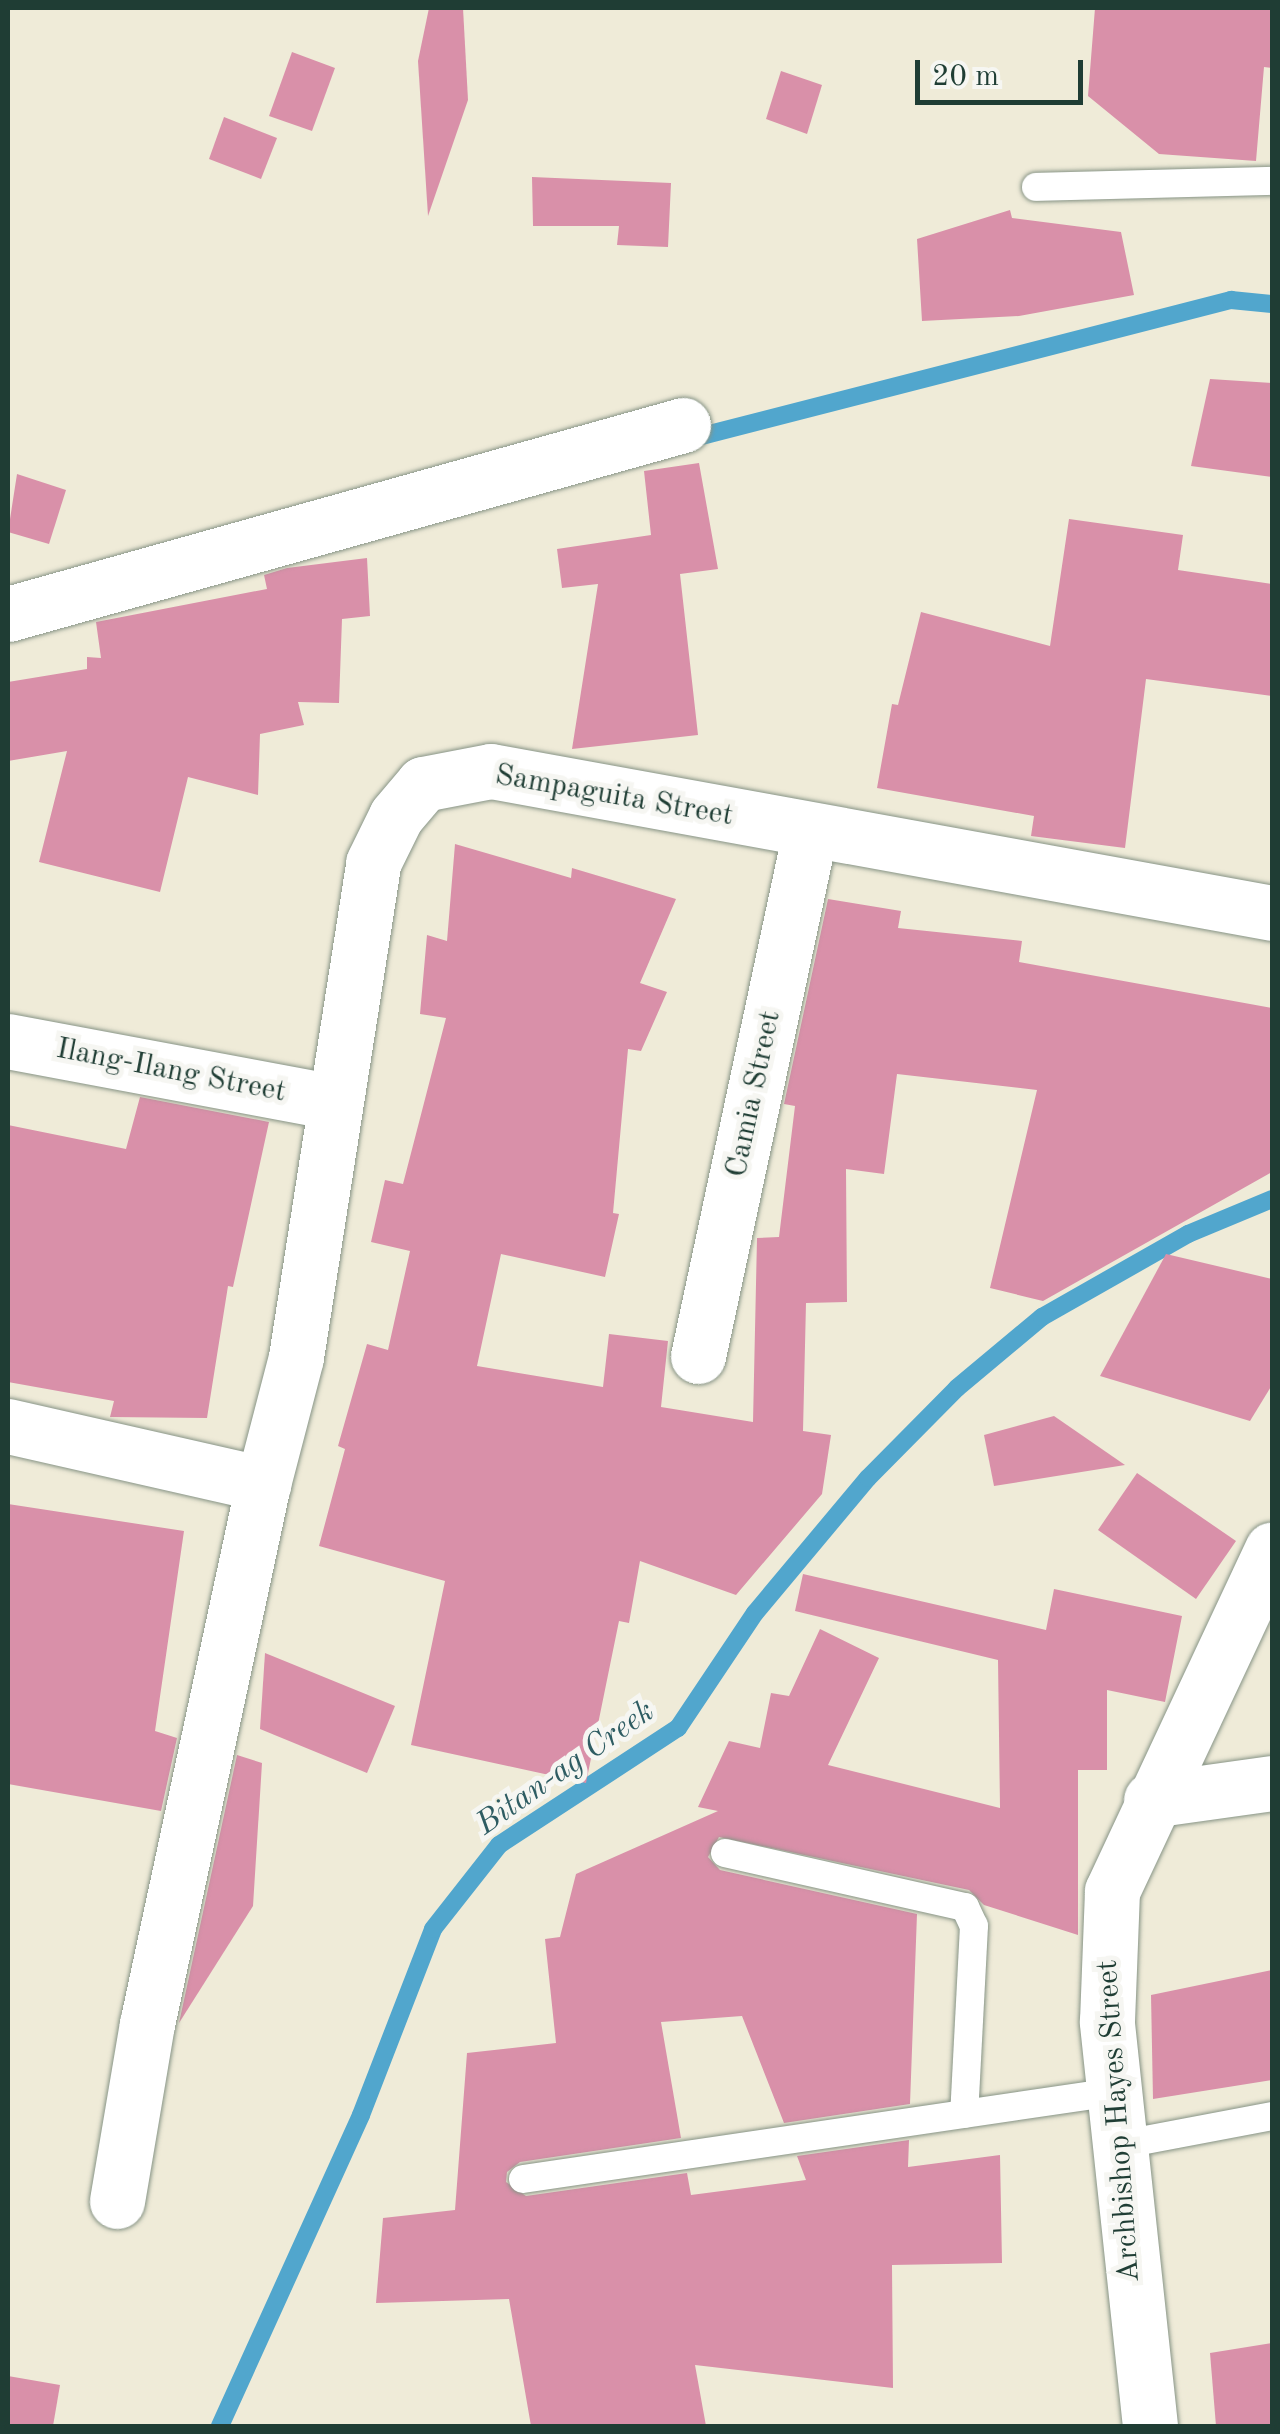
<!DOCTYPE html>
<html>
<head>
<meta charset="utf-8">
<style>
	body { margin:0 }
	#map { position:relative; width:1280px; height:2434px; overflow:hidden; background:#efebd8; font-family:"Old Standard TT",serif }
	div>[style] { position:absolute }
	.stream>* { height:18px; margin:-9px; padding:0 9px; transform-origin:9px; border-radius:9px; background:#51a6cd }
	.building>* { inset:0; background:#d990a9 }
	.roads { filter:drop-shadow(0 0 2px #879486) drop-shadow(0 0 2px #879486) }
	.service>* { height:28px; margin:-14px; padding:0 14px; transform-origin:14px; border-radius:14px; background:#fff }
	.minor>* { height:55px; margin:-27.5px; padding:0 27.5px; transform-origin:27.5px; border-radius:27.5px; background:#fff }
	.tertiary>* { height:55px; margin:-27.5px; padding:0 27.5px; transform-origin:27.5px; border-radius:27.5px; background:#fff }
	span { translate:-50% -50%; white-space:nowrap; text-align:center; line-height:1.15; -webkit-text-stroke:10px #f6f6f2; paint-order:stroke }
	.street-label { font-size:30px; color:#1f3d34 }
	.water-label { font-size:32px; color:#2e5c62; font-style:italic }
	.frame { position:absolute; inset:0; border:10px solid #1f3d34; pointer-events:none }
	.scale { position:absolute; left:915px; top:60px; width:168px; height:45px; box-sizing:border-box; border:5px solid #1f3d34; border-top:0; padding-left:12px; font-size:30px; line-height:35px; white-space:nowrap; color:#1f3d34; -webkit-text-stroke:8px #f6f6f2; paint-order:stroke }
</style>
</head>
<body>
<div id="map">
	<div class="stream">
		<i style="left:686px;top:440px;width:563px;rotate:-14.41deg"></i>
		<i style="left:1231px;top:300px;width:41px;rotate:5.6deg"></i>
		<i style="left:220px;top:2426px;width:341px;rotate:-65.6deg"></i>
		<i style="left:361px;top:2115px;width:199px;rotate:-68.8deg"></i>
		<i style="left:433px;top:1929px;width:107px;rotate:-51.8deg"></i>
		<i style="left:499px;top:1845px;width:214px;rotate:-33.2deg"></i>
		<i style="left:678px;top:1728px;width:138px;rotate:-56.2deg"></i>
		<i style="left:755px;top:1613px;width:176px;rotate:-50.1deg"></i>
		<i style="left:868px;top:1478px;width:127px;rotate:-45.3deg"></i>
		<i style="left:957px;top:1388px;width:111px;rotate:-39.9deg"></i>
		<i style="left:1042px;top:1317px;width:168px;rotate:-29.6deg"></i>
		<i style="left:1188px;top:1234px;width:91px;rotate:-22.6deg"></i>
	</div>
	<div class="building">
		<i style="clip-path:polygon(429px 8px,463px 8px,468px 100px,428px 216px,418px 61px)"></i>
		<i style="clip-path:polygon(1095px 8px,1272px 8px,1272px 68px,1264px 67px,1256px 161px,1159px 154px,1088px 96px)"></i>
		<i style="clip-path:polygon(292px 52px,335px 68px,312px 131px,269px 116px)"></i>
		<i style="clip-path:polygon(781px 71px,822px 85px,807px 134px,766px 119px)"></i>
		<i style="clip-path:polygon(224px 117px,277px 138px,261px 179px,209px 159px)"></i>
		<i style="clip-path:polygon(532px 177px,671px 183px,668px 247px,617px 245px,619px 226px,533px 226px)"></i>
		<i style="clip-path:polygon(1010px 210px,1012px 218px,1121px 232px,1134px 295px,1019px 316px,922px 321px,917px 239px)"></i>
		<i style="clip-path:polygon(1210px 379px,1272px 383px,1272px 477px,1191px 466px)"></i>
		<i style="clip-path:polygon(699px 463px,718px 569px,680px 574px,698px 735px,572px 749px,598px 584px,562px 588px,557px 549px,651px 535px,644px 471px)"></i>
		<i style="clip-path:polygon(17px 474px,66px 490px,49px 544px,8px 532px)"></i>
		<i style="clip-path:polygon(1069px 519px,1183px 535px,1178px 570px,1272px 584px,1272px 696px,1146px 679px,1125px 848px,1031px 836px,1034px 816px,877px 788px,892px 704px,898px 705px,921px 612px,1050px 646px)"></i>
		<i style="clip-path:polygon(367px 558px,370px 616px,342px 619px,339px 703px,298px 702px,304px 725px,260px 734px,258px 795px,188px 777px,160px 892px,39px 862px,67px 751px,8px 761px,8px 682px,87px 669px,87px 657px,101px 658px,96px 622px,267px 589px,264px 575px,287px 568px)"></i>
		<i style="clip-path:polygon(455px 844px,571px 878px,572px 868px,676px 899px,640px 983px,667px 992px,641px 1051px,628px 1049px,613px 1213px,619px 1214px,605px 1277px,501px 1254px,477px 1366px,603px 1387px,609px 1334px,668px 1341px,661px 1407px,753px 1422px,757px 1238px,779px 1237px,795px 1106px,784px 1104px,828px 899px,901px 911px,898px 928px,1022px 941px,1019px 962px,1272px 1008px,1272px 1172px,1043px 1301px,990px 1288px,1037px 1090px,897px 1074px,884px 1174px,846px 1169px,847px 1302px,806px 1303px,803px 1431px,831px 1435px,822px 1494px,736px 1595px,640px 1561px,629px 1623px,619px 1621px,586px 1783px,411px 1745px,445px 1581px,319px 1546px,345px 1449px,338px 1446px,367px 1344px,388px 1350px,410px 1251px,371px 1242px,385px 1180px,403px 1184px,446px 1018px,420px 1014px,427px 935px,447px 941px)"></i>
		<i style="clip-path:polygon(140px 1097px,269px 1122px,233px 1287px,228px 1286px,207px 1418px,110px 1417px,114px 1401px,8px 1382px,8px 1125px,126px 1149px)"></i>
		<i style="clip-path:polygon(1166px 1254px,1272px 1279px,1272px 1385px,1250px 1421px,1100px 1376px)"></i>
		<i style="clip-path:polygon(1054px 1416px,1125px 1465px,994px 1486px,984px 1435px)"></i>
		<i style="clip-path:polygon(1137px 1473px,1236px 1541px,1196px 1599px,1098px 1530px)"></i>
		<i style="clip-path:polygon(8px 1504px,184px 1531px,155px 1731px,177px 1738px,161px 1811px,8px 1784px)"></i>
		<i style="clip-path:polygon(803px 1574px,1046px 1630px,1054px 1589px,1182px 1616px,1165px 1702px,1107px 1690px,1107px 1770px,1078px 1770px,1078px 1935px,984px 1905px,969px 1890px,719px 1837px,708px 1857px,720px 1870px,917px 1914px,910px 2104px,784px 2123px,742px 2016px,661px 2022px,681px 2138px,520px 2162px,507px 2172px,506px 2182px,526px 2196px,687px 2173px,691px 2195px,806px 2180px,797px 2156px,909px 2140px,908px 2167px,1000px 2155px,1002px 2263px,892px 2265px,893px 2388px,695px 2365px,706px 2426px,531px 2426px,509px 2299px,376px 2303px,383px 2218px,455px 2210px,467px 2053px,556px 2043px,545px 1939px,560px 1937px,576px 1874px,718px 1811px,698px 1807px,729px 1741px,760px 1748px,771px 1693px,789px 1696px,820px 1629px,879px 1658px,828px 1765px,1000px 1808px,998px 1660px,795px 1611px)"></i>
		<i style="clip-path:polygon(265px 1653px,395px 1706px,367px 1773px,260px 1729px)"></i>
		<i style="clip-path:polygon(237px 1755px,262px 1763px,253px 1906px,179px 2023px)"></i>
		<i style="clip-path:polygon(1272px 1970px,1272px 2080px,1153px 2099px,1151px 1995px)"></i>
		<i style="clip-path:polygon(1272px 2343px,1272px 2426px,1216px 2426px,1210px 2353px)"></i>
		<i style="clip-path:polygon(8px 2376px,60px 2385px,53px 2426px,8px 2426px)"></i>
	</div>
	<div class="roads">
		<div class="service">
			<i style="left:1036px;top:187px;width:236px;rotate:-1.5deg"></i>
			<i style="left:725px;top:1853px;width:246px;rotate:12.7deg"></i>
			<i style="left:965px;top:1907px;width:21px;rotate:65deg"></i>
			<i style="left:974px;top:1926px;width:188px;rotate:93deg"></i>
			<i style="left:1119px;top:2145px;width:156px;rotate:-10.7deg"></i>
			<i style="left:523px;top:2179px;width:596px;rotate:-8.39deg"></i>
		</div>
		<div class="minor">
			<i style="left:8px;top:614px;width:701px;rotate:-15.64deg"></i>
			<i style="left:8px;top:1041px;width:332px;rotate:10.6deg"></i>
			<i style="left:698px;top:1356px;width:536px;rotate:-77.94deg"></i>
			<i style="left:8px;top:1426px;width:262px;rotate:12.8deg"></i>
			<i style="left:263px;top:1484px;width:131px;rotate:-75.4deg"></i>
			<i style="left:296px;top:1357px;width:500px;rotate:-81.1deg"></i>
			<i style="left:373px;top:863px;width:52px;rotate:-63.9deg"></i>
			<i style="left:396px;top:816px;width:42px;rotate:-49.8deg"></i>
			<i style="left:423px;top:784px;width:69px;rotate:-10.8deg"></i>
			<i style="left:491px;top:771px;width:794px;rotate:10.3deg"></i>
			<i style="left:1151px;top:1800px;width:122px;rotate:-8deg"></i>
			<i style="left:117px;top:2201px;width:180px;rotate:-80.4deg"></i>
			<i style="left:147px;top:2024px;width:552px;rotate:-77.88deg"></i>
		</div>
		<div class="tertiary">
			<i style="left:1150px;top:2426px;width:407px;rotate:-96.1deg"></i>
			<i style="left:1107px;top:2021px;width:130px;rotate:-87.8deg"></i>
			<i style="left:1112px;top:1891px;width:377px;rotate:-64.9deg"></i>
		</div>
	</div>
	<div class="street-label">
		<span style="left:614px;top:796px;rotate:10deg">Sampaguita Street</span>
		<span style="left:171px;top:1071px;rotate:11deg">Ilang-Ilang Street</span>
		<span style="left:754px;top:1094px;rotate:-78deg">Camia Street</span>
		<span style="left:1119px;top:2121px;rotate:-94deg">Archbishop Hayes Street</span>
	</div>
	<div class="water-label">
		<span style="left:566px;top:1769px;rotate:-35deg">Bitan-ag Creek</span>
	</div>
	<div class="frame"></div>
	<div class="scale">20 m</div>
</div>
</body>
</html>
